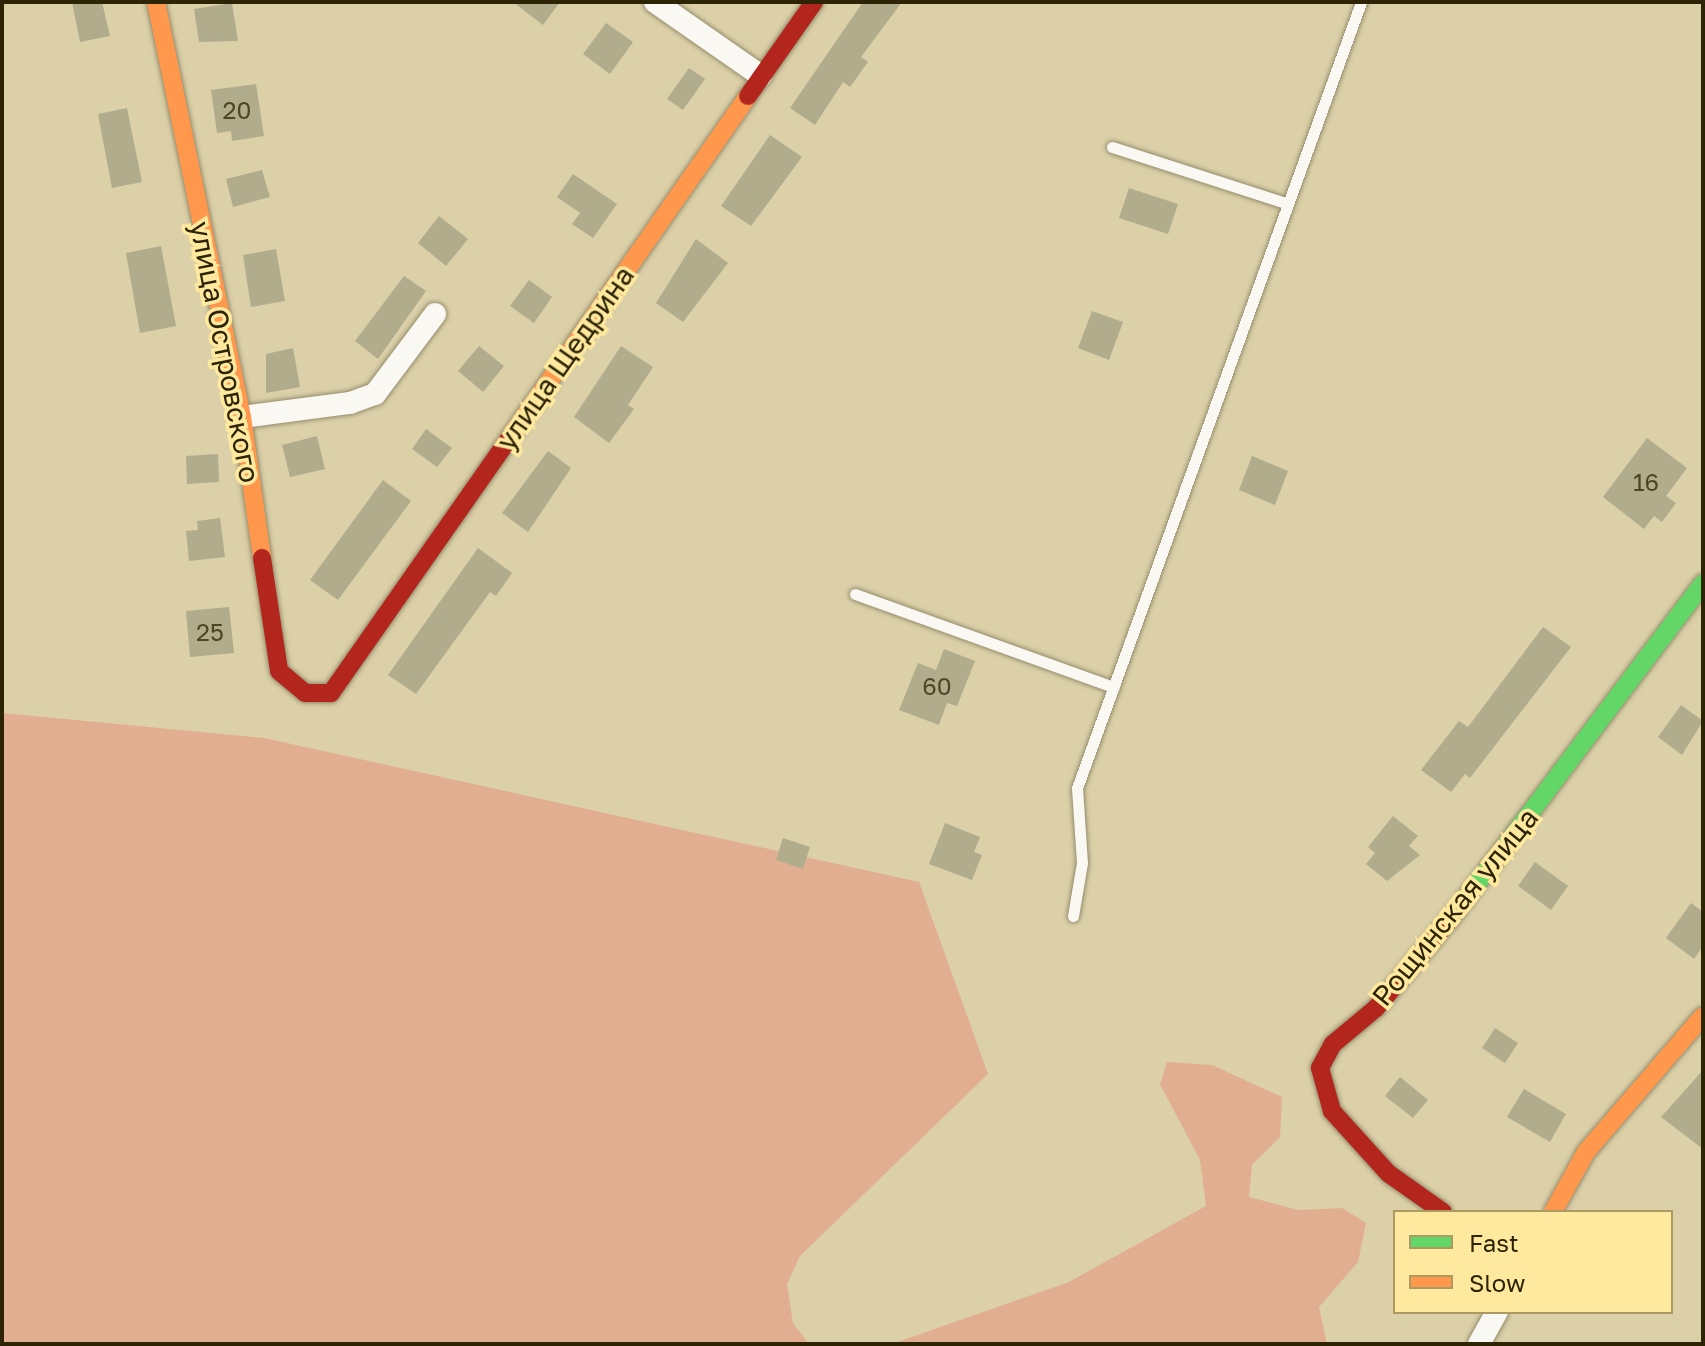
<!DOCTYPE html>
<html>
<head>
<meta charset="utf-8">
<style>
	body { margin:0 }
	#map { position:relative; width:1705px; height:1346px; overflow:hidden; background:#dbd0a8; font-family:"Golos Text",sans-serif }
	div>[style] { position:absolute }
	.green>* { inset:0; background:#e2ae91 }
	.building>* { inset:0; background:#b0ac8c }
	.roads { filter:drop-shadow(0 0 2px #968d6d) drop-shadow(0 0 2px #968d6d) }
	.lane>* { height:11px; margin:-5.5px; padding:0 5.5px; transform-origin:5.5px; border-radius:5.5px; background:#faf8f2 }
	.street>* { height:22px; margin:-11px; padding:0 11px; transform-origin:11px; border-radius:11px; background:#faf8f2 }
	.fast>* { height:18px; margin:-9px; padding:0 9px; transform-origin:9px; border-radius:9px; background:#63d668 }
	.slow>* { height:18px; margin:-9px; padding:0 9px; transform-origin:9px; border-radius:9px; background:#ff974d }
	.jam>* { height:18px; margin:-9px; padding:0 9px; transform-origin:9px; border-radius:9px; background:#b3261e }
	span { translate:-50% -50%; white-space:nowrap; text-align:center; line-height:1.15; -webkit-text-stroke:7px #ffe99f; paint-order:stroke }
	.number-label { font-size:24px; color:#4d4626 }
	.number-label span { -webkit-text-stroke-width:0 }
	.street-label { font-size:28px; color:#2c2404 }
	.frame { position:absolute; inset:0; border:4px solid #2c2404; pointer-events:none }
	.legend { position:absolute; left:1393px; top:1210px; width:280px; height:104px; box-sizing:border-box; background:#ffe99f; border:2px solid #ab9a61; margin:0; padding:10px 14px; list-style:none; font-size:24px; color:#2c2404 }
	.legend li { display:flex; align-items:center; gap:16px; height:40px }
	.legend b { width:40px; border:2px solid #ab9a61 }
</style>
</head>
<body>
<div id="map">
	<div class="green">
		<i style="clip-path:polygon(2px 713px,264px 738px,919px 882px,988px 1074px,800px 1256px,787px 1284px,793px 1323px,809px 1344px,2px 1344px)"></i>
		<i style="clip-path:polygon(1167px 1062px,1212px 1065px,1282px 1097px,1280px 1137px,1252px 1165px,1249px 1197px,1298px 1210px,1342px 1208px,1366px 1223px,1358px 1262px,1319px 1307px,1327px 1344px,892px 1344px,1069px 1282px,1206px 1206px,1200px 1160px,1160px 1084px)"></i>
	</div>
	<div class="building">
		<i style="clip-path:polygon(72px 2px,102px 2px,110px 36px,80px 42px)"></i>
		<i style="clip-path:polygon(513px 2px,560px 2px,543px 25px)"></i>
		<i style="clip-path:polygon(863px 2px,902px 2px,861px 57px,868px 62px,850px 87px,843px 82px,815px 125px,790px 108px)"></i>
		<i style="clip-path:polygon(232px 3px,238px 41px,199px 42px,194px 9px)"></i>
		<i style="clip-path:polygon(606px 23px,633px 42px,610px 74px,583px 54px)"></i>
		<i style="clip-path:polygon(689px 68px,705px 79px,683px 110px,667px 99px)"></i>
		<i style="clip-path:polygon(256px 84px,264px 136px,232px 141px,231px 131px,217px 133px,211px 90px)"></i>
		<i style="clip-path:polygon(127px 108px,142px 182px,112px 188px,98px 114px)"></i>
		<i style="clip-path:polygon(770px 135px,802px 157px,751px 226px,721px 206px)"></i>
		<i style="clip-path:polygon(262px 170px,270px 197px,233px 207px,226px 179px)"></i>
		<i style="clip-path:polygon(573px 174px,617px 204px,593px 238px,572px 224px,580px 213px,557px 197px)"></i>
		<i style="clip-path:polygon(1129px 188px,1178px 204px,1168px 234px,1119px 218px)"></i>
		<i style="clip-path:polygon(439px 216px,468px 239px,446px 266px,418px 243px)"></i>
		<i style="clip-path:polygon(696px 239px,728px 263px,683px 322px,656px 303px)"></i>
		<i style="clip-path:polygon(161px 246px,176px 326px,140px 333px,126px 253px)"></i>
		<i style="clip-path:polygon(276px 249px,285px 301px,251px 307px,243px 255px)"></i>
		<i style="clip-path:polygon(404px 276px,426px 291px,378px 359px,355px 341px)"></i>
		<i style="clip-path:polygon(529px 280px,552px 297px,534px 323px,510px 306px)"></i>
		<i style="clip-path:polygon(1092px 311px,1123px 322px,1109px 360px,1078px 348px)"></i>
		<i style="clip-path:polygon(479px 346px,504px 366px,483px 392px,458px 371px)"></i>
		<i style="clip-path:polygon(621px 346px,653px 367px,628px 405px,634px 409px,609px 443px,574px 417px)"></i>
		<i style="clip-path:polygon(293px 348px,300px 387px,266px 393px,266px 354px)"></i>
		<i style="clip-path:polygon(426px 429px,452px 448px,437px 467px,412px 449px)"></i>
		<i style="clip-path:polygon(317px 436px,325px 469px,290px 477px,282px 445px)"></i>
		<i style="clip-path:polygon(1647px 438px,1687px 468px,1666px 496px,1676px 503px,1662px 522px,1654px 516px,1644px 529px,1603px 497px)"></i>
		<i style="clip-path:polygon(548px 451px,571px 468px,528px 532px,502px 513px)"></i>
		<i style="clip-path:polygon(218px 454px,219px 482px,187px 484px,186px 456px)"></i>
		<i style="clip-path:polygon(1252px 456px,1288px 471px,1275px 505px,1239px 490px)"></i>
		<i style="clip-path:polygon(383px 480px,411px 501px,338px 600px,310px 580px)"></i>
		<i style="clip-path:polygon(220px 518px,225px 557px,189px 561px,186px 531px,198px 530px,197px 521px)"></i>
		<i style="clip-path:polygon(478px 548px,512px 573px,496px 596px,490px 592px,416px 694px,388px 675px)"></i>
		<i style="clip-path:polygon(229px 607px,234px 653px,190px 657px,186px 611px)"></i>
		<i style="clip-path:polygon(1543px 627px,1571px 647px,1470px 778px,1465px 774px,1451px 792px,1421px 770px,1459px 721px,1468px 727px)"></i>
		<i style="clip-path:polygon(944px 649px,975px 661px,957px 706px,947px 703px,939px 725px,899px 710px,918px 663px,936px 670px)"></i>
		<i style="clip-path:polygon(1681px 705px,1703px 721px,1682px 755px,1658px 737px)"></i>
		<i style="clip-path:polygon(1393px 816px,1418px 836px,1409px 846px,1420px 855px,1387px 881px,1366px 864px,1375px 853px,1368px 847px)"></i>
		<i style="clip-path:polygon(945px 823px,980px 837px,974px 852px,982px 855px,972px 880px,929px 864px)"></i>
		<i style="clip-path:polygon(783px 838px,810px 847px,803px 869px,776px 860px)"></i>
		<i style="clip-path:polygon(1535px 862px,1568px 886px,1551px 910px,1518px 886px)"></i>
		<i style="clip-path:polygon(1691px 903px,1703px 912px,1703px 946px,1694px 959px,1666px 938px)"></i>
		<i style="clip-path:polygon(1495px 1028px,1518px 1043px,1505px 1063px,1482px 1048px)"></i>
		<i style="clip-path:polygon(1703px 1070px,1703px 1149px,1661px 1117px)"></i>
		<i style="clip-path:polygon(1400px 1077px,1428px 1100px,1413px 1118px,1385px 1096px)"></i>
		<i style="clip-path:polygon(1524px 1089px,1566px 1114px,1550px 1142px,1507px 1117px)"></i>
	</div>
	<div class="roads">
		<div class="lane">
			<i style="left:1112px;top:147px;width:185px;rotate:17.9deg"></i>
			<i style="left:855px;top:594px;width:275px;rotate:19.8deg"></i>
			<i style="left:1073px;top:916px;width:54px;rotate:-80.4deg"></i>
			<i style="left:1082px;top:863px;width:75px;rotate:-93.8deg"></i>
			<i style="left:1077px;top:788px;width:836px;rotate:-70.13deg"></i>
		</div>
		<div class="street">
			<i style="left:655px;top:2px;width:129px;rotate:34.9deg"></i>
			<i style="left:242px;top:417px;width:109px;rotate:-7.4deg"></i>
			<i style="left:350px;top:403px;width:27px;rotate:-20deg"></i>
			<i style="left:375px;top:394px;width:100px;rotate:-53.1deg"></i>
			<i style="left:1479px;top:1344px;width:37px;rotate:-61deg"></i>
		</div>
		<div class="fast">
			<i style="left:1451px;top:918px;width:419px;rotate:-53deg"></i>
		</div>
		<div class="slow">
			<i style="left:156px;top:2px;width:424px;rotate:78.3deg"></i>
			<i style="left:242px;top:417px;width:142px;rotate:81.9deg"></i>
			<i style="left:522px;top:420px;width:395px;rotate:-55.1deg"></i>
			<i style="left:1553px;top:1212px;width:68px;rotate:-61.2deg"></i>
			<i style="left:1586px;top:1152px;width:179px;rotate:-49.3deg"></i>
		</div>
		<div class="jam">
			<i style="left:748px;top:96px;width:115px;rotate:-54.9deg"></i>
			<i style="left:262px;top:558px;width:114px;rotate:81.4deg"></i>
			<i style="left:279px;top:671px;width:34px;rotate:40deg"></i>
			<i style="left:305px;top:693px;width:26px"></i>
			<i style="left:331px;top:693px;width:333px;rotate:-55deg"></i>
			<i style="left:1443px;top:1212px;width:67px;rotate:-144.7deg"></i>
			<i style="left:1388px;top:1173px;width:84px;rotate:-132.1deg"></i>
			<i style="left:1332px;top:1111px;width:45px;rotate:-105.6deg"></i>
			<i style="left:1320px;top:1068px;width:27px;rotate:-62deg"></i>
			<i style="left:1333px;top:1044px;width:56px;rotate:-39.9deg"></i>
			<i style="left:1376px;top:1008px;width:117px;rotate:-50.2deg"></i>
		</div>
	</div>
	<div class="number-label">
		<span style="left:237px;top:110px">20</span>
		<span style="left:1646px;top:482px">16</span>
		<span style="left:210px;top:632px">25</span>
		<span style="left:937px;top:686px">60</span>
	</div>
	<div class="street-label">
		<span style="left:225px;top:352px;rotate:79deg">улица Островского</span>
		<span style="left:565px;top:358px;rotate:-55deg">улица Щедрина</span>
		<span style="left:1455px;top:907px;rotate:-51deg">Рощинская улица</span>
	</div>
	<div class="frame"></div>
	<ul class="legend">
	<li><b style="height:10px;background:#63d668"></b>Fast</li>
	<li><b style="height:10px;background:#ff974d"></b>Slow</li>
	</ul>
</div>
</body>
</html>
